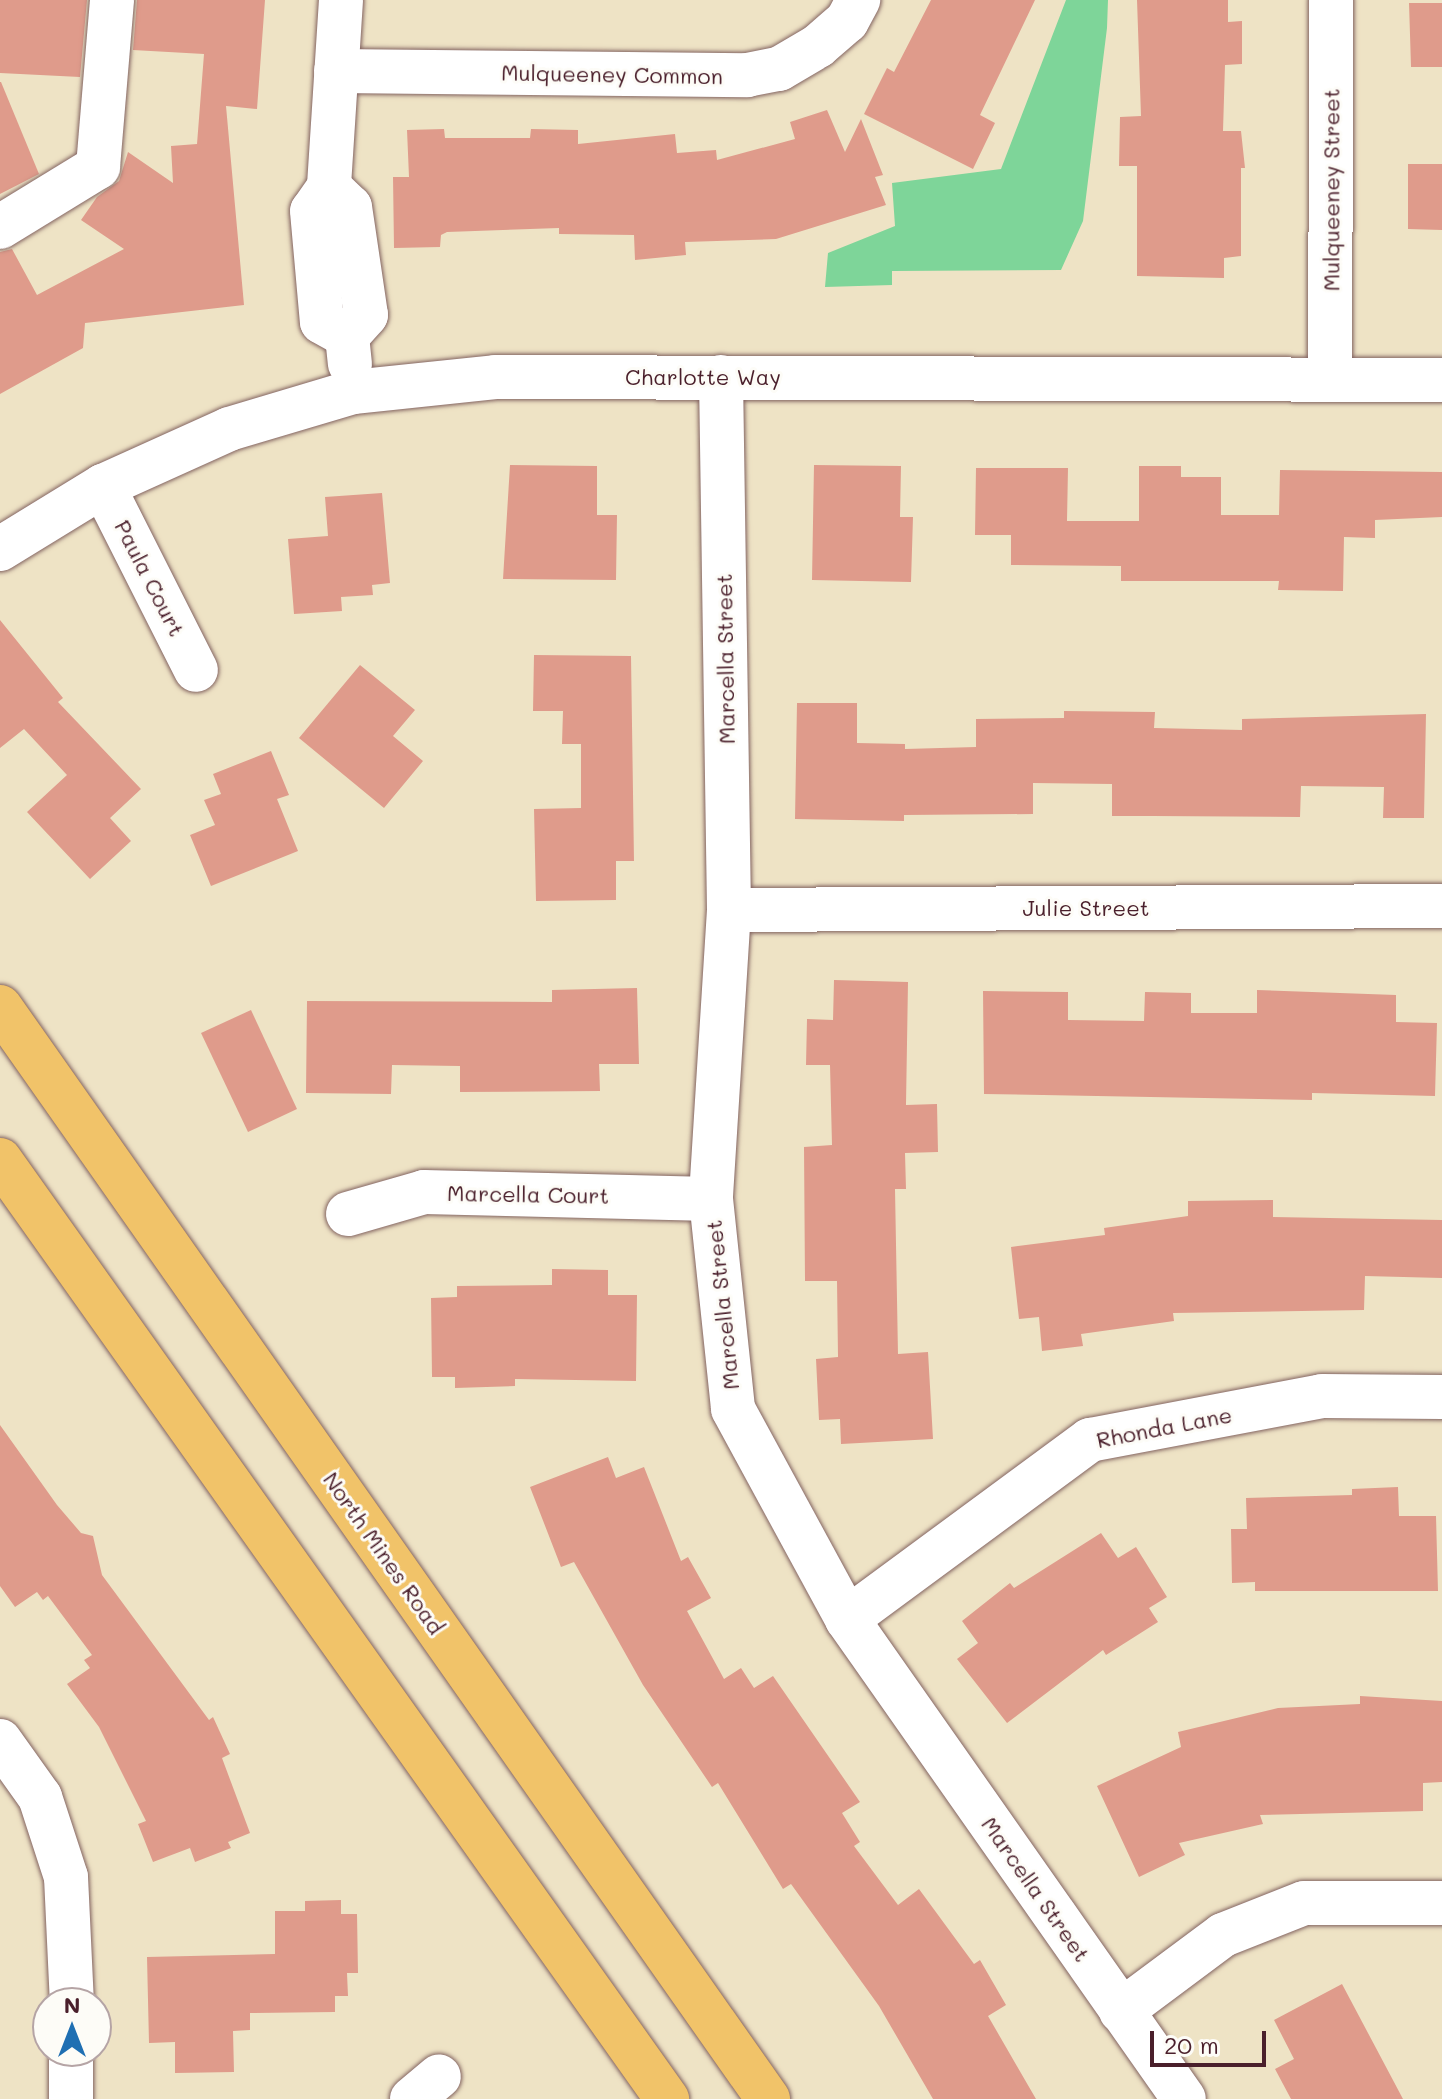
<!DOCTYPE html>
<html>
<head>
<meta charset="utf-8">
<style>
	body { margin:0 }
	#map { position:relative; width:1442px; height:2099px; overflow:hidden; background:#eee3c5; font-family:Mali,sans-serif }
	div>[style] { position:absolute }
	.green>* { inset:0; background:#7ed599 }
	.building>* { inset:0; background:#df9b8b }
	.roads { filter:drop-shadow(0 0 2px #836461) drop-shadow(0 0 2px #836461) }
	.minor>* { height:44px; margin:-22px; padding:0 22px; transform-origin:22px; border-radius:22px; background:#fff }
	.major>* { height:44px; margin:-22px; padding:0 22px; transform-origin:22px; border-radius:22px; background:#f1c369 }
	span { translate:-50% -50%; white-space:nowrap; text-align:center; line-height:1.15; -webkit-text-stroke:6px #fdfcf7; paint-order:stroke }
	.street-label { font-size:22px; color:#4a1f2b }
	.north { position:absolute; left:32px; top:1987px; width:80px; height:80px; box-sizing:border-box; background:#fdfcf7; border:2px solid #b5a4a5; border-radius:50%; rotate:0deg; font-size:22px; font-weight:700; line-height:32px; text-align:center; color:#4a1f2b }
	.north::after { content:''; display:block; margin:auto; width:28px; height:36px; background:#1f6fb2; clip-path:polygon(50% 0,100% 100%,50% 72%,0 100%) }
	.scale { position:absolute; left:1150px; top:2031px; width:116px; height:36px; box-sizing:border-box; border:4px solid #4a1f2b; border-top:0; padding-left:10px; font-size:24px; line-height:28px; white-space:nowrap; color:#4a1f2b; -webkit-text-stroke:6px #fdfcf7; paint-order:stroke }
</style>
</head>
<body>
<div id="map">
	<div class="green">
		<i style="clip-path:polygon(1066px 0,1108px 0,1107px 28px,1083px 221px,1061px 270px,892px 271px,892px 285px,825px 287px,828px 253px,895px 226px,892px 183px,1001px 169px)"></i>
	</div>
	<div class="building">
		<i style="clip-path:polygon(0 0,87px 0,80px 77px,0 73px)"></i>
		<i style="clip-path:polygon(137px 0,265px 0,257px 109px,226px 106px,244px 305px,85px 323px,83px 348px,0 394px,0 252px,12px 249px,37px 295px,124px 249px,81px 220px,97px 197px,119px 181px,128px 152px,173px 183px,171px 146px,197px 144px,204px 54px,133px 50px)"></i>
		<i style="clip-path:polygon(931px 0,1035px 0,980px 115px,995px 123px,973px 169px,864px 114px,887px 68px,894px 72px)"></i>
		<i style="clip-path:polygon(1137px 0,1228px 0,1228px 22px,1242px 21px,1242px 64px,1225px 65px,1223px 131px,1241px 131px,1245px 168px,1241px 168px,1241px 256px,1224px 258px,1224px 278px,1137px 276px,1137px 166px,1119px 166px,1120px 117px,1141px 116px)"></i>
		<i style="clip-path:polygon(1409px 3px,1442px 3px,1442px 67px,1411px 67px)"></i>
		<i style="clip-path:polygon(1px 82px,39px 174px,0 194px,0 82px)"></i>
		<i style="clip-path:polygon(827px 110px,845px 152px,861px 119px,883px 175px,875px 177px,886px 205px,776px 239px,685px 242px,686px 255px,635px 260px,634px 235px,559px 234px,559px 228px,447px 232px,441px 235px,440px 247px,394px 248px,393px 177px,409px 177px,407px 130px,444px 129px,445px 138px,530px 138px,531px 129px,578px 130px,578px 144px,675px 134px,677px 153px,716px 150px,717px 160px,795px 139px,790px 122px)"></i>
		<i style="clip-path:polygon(1408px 164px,1442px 164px,1442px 230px,1408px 229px)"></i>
		<i style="clip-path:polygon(510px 465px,597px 466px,597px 515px,617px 515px,616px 580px,503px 579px)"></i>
		<i style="clip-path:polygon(814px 465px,901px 466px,900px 517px,913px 517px,911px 582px,812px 580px)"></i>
		<i style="clip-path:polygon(1139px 466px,1181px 466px,1181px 477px,1221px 477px,1221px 515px,1279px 515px,1280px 470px,1442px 472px,1442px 517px,1375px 520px,1375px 538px,1344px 537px,1343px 591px,1278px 590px,1279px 581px,1121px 581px,1121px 566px,1011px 565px,1011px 535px,975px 535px,976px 468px,1068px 468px,1067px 521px,1139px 521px)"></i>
		<i style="clip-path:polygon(382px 493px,390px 583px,372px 585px,373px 595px,341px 597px,342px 611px,294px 614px,288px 539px,328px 536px,325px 497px)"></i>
		<i style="clip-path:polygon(0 620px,63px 698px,58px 702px,141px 789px,110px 818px,131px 841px,90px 879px,27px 812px,67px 775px,24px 729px,0 748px)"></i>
		<i style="clip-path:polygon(534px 655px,631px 656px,634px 861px,616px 861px,616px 900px,536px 901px,534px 809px,581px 808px,581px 744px,562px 744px,563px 711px,533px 711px)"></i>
		<i style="clip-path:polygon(360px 665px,415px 710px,393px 736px,423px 761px,384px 808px,299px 738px)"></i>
		<i style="clip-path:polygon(797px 703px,857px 703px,857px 743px,905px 744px,905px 749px,976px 747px,976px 719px,1064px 718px,1064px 711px,1155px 712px,1154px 728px,1242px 730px,1242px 719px,1426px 714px,1424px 818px,1383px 818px,1384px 787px,1301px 786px,1300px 817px,1153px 816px,1112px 816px,1112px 784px,1033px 783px,1033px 814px,904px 815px,904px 821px,795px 819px)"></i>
		<i style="clip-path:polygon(271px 751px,289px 795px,277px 799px,298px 851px,211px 886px,190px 835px,215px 825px,204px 800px,221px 794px,213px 774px)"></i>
		<i style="clip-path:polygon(834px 980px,908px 982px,906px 1105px,937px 1104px,938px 1152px,905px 1153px,906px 1189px,895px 1189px,898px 1354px,928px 1352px,933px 1439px,841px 1444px,840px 1419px,819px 1420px,816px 1359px,838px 1357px,837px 1281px,805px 1281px,804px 1147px,832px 1145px,830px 1065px,806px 1065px,807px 1019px,833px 1020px)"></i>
		<i style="clip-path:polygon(637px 988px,639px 1064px,599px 1064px,600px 1091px,460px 1092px,460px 1066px,392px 1065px,391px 1094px,306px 1093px,307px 1001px,552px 1002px,552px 990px)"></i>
		<i style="clip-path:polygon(1257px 990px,1396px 995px,1396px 1022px,1437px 1023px,1435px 1096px,1312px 1093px,1312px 1100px,984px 1094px,983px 991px,1068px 992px,1068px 1020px,1144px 1021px,1145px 992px,1191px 993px,1191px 1013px,1257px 1013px)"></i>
		<i style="clip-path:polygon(251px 1010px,297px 1109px,248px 1132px,201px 1033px)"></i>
		<i style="clip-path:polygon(1273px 1200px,1273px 1217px,1442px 1220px,1442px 1278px,1365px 1276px,1364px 1310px,1173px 1313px,1174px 1321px,1081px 1334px,1083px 1346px,1042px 1351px,1039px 1317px,1019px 1319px,1011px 1247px,1105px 1235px,1104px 1228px,1188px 1216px,1188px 1201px)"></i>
		<i style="clip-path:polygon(552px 1269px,608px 1270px,608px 1295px,637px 1295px,636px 1381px,515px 1379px,515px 1386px,455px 1388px,455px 1377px,432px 1377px,431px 1298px,457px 1297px,457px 1286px,552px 1285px)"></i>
		<i style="clip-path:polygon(0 1425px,57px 1505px,81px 1533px,93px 1536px,102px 1575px,209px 1720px,213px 1717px,230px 1754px,222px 1758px,250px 1833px,228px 1842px,231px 1848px,195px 1862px,190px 1848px,153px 1862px,138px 1824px,146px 1821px,99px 1727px,67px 1684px,90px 1668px,84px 1660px,92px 1655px,48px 1596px,43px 1600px,37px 1592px,15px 1607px,0 1586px)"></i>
		<i style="clip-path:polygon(608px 1457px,616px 1478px,644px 1467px,681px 1561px,688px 1557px,711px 1598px,687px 1611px,724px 1679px,741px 1668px,754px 1688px,773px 1676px,860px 1802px,842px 1813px,860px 1842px,854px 1846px,898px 1905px,919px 1889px,974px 1964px,980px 1960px,1006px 2005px,988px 2016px,1036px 2099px,933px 2099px,879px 2006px,791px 1884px,783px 1889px,718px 1783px,712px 1787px,643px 1685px,574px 1562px,561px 1567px,530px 1487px)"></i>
		<i style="clip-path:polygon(1398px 1487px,1399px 1516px,1436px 1516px,1438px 1591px,1255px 1591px,1255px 1582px,1232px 1583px,1231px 1529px,1247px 1529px,1246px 1498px,1352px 1495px,1352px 1489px)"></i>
		<i style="clip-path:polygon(1101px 1533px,1118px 1558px,1136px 1547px,1167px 1597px,1149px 1608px,1158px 1622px,1106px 1655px,1103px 1650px,1007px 1723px,957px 1659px,978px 1643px,962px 1621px,1010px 1583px,1014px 1588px)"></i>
		<i style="clip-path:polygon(1360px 1696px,1442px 1701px,1442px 1782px,1423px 1783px,1423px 1811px,1260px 1815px,1263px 1824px,1179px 1843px,1185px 1855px,1139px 1877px,1097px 1786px,1181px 1747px,1178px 1732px,1278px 1708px,1360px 1704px)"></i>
		<i style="clip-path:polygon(341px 1900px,341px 1914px,357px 1914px,358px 1973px,347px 1973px,348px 1996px,335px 1996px,335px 2012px,250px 2013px,250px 2030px,233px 2031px,234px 2072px,175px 2073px,175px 2042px,149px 2043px,147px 1957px,275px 1954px,275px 1911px,305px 1911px,305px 1901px)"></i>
		<i style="clip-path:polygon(1342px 1984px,1403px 2099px,1291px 2099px,1275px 2069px,1294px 2059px,1274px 2020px)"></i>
	</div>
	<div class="roads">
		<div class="minor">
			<i style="left:341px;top:0;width:187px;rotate:93.7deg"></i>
			<i style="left:329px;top:187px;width:29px;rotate:125deg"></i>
			<i style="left:312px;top:211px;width:111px;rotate:84.9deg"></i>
			<i style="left:322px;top:322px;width:29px;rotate:29deg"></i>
			<i style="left:336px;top:71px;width:411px;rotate:0.6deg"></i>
			<i style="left:747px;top:75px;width:33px;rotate:-11deg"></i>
			<i style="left:779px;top:69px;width:45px;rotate:-30.5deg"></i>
			<i style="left:818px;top:46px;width:38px;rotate:-41deg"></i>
			<i style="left:847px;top:21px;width:24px;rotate:-62deg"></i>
			<i style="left:329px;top:187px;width:29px;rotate:44deg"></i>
			<i style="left:350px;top:207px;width:109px;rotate:81.6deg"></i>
			<i style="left:366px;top:315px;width:28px;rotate:132deg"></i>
			<i style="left:347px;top:336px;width:28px;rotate:84deg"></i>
			<i style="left:0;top:227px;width:115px;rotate:-31.5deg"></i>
			<i style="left:98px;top:167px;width:168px;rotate:-85.2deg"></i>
			<i style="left:721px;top:377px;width:533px;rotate:89.14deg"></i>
			<i style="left:729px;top:910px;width:290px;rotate:93.6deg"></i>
			<i style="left:711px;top:1199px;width:211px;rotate:84deg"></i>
			<i style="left:733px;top:1409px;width:239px;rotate:61.5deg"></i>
			<i style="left:847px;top:1619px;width:586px;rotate:54.93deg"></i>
			<i style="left:1330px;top:380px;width:380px;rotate:-89.8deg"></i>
			<i style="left:103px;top:486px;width:206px;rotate:63.2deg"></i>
			<i style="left:0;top:549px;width:121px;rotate:-31.5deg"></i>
			<i style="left:103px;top:486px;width:138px;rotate:-24.3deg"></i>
			<i style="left:229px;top:429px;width:129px;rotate:-16.6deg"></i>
			<i style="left:353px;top:392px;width:143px;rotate:-6deg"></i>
			<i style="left:495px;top:377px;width:947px;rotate:0.18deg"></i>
			<i style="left:729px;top:910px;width:713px;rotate:-0.32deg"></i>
			<i style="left:348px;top:1214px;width:79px;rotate:-16.1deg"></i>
			<i style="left:424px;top:1192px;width:287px;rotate:1.4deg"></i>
			<i style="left:847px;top:1619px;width:302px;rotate:-36.4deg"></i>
			<i style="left:1090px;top:1440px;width:236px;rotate:-10.7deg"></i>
			<i style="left:1322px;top:1396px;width:120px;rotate:0.5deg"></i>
			<i style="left:0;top:1741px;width:69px;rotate:54.5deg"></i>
			<i style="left:40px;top:1797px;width:84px;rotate:72deg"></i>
			<i style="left:66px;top:1877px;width:126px;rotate:87.3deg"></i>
			<i style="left:1121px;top:2011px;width:127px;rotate:-36.7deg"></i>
			<i style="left:1223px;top:1935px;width:87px;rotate:-21.6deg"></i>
			<i style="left:1304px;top:1903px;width:138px"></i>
			<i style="left:71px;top:2099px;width:48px;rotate:-90deg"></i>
			<i style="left:412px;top:2099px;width:35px;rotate:-40deg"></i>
		</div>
		<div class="major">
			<i style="left:0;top:1007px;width:1335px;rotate:54.88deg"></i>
			<i style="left:0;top:1160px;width:1152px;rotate:54.61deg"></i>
		</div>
	</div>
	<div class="street-label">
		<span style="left:612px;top:74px;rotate:1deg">Mulqueeney Common</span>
		<span style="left:1331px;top:190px;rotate:-90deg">Mulqueeney Street</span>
		<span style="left:703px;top:377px">Charlotte Way</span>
		<span style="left:150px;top:578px;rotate:63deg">Paula Court</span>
		<span style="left:725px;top:659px;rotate:-91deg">Marcella Street</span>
		<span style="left:1086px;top:908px">Julie Street</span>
		<span style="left:528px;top:1194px;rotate:1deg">Marcella Court</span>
		<span style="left:722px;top:1305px;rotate:-96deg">Marcella Street</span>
		<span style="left:1164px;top:1427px;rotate:-11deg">Rhonda Lane</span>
		<span style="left:384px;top:1553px;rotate:55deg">North Mines Road</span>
		<span style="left:1036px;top:1889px;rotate:55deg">Marcella Street</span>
	</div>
	<div class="north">N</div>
	<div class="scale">20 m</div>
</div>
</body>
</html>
